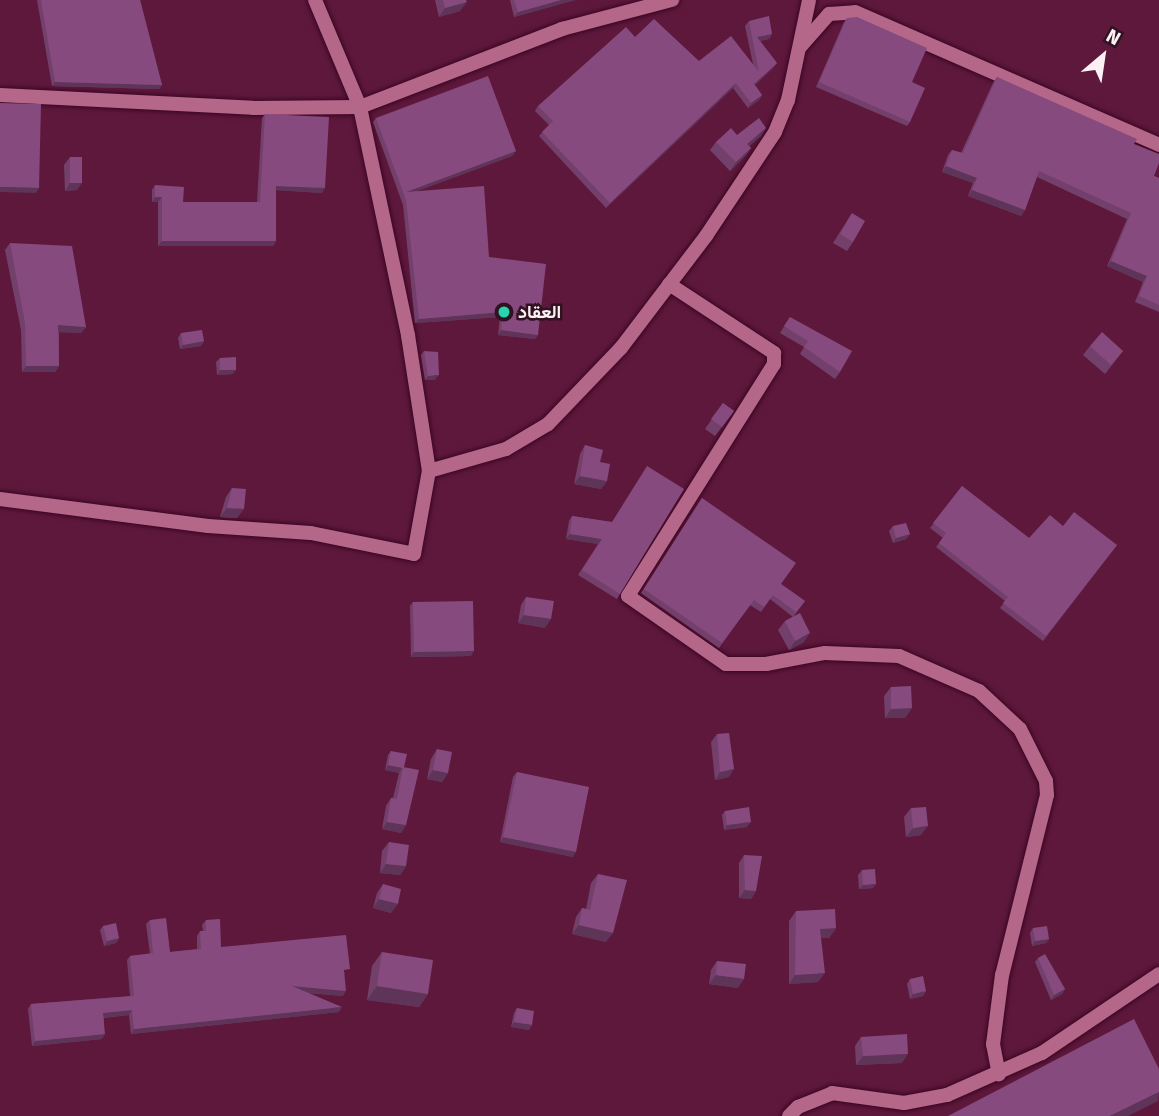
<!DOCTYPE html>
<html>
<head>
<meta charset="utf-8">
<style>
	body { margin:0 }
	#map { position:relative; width:1159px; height:1116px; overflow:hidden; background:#5e183c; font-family:"Fira Sans",Vazirmatn,sans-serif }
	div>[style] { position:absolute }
	.roads { filter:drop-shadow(0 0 2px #3a0622) drop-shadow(0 0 2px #3a0622) }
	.minor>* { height:14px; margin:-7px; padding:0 7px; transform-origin:7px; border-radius:7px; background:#b5678a }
	.wall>* { inset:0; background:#73406c }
	.shaded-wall>* { inset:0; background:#5e3458 }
	.building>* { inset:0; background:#864a7e }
	.dots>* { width:19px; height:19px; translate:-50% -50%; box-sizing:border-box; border:4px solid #311221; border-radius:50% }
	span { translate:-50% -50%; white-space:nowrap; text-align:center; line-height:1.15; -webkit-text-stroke:5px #311221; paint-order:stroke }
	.poi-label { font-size:18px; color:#fbf1f5; font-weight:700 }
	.left { translate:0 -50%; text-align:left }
	.north { position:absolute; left:1068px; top:21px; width:70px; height:70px; -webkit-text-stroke:5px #311221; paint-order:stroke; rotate:29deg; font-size:19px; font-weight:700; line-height:28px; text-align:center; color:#fbf1f5 }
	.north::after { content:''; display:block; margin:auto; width:24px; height:32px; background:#fbf1f5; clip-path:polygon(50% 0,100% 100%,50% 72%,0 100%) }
</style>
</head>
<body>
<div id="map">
	<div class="roads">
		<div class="minor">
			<i style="left:801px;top:46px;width:43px;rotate:-48.8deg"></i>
			<i style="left:829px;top:14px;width:26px;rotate:-4deg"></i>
			<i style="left:855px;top:12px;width:332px;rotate:23.6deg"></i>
			<i style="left:0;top:95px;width:253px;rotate:2.9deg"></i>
			<i style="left:253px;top:108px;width:107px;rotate:-0.5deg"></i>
			<i style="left:360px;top:107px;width:217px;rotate:-21.1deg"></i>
			<i style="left:562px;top:29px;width:114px;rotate:-14.8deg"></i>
			<i style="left:669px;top:284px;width:126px;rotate:33.3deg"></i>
			<i style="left:774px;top:353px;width:11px;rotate:90deg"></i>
			<i style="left:774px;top:364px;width:274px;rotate:122.2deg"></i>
			<i style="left:628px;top:596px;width:119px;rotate:34.8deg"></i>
			<i style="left:726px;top:664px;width:40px"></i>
			<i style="left:766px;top:664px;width:60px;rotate:-10.6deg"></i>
			<i style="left:825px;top:653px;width:74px;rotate:2.3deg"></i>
			<i style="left:899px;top:656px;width:87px;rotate:23.6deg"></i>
			<i style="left:979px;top:691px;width:56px;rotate:42.8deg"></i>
			<i style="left:1020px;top:729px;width:58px;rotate:63.4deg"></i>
			<i style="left:1046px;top:781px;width:14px;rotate:86deg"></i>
			<i style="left:1047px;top:795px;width:186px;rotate:104deg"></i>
			<i style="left:1002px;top:975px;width:70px;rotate:97.4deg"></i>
			<i style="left:993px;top:1044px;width:31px;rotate:79deg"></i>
			<i style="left:429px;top:471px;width:80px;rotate:-15.9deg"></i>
			<i style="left:506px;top:449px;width:49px;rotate:-30.8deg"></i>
			<i style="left:548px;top:424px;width:105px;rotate:-46.2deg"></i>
			<i style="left:621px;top:348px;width:141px;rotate:-52.8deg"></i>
			<i style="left:706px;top:236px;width:125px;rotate:-56.4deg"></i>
			<i style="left:775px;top:132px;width:35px;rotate:-68deg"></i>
			<i style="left:788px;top:100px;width:102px;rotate:-78.1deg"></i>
			<i style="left:0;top:499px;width:210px;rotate:7.4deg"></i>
			<i style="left:208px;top:526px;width:103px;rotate:3.9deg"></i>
			<i style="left:311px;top:533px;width:105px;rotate:11.5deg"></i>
			<i style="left:414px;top:554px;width:84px;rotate:-79.8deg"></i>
			<i style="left:429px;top:471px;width:138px;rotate:-98.8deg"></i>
			<i style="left:408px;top:335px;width:233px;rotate:-101.9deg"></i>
			<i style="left:360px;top:107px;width:116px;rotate:-112.8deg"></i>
			<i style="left:789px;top:1116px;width:13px;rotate:-45deg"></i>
			<i style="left:798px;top:1107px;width:37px;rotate:-22deg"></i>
			<i style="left:832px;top:1093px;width:73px;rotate:7.9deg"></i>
			<i style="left:904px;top:1103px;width:44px;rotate:-10.5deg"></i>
			<i style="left:947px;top:1095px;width:104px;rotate:-23.9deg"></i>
			<i style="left:1042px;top:1053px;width:141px;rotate:-34deg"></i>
		</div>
	</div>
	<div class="wall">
		<i style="clip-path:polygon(37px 0,140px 0,162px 85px,159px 89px,52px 86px)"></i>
		<i style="clip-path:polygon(435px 0,466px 0,460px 11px,439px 17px)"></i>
		<i style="clip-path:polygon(510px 0,575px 0,514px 17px)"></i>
		<i style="clip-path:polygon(847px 18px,912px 82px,910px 122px,907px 126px,816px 87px,844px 22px)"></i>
		<i style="clip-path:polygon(749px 21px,772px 34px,769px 39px,760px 41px,777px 63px,773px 68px,755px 85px,762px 95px,759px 100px,748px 108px,733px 88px,606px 208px,539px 136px,549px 125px,535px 111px,538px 106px,635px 37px,699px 61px,753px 64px,745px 26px)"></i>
		<i style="clip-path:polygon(997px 77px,1134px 144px,1154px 176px,1159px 178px,1159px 312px,1135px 302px,1143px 282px,1107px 266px,1127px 219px,1037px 177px,1025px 210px,1021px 216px,968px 196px,973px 183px,942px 172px,948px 155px,952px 150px,961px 153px,993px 83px)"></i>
		<i style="clip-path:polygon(265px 114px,322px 193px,276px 190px,276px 241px,273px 246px,158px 246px,158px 202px,152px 202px,152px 190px,155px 185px,183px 202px,257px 202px,262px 118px)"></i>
		<i style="clip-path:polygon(376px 118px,516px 151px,512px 156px,417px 191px,489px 257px,538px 335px,535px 339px,498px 335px,500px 317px,415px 323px,403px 205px,373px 122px)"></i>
		<i style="clip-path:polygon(737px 135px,761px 136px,749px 146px,751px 148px,745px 156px,730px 171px,710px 150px,716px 142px)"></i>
		<i style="clip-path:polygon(70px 157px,77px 190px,65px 191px,64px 165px)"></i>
		<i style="clip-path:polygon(852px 213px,853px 242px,847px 251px,833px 243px)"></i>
		<i style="clip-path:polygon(10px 243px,86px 327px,81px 333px,59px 332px,59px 366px,55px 372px,22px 372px,21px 330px,5px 250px)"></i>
		<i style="clip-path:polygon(790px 317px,840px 372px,835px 379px,800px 354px,804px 347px,780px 333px)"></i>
		<i style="clip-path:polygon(181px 333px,204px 341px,201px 346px,180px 349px,178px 338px)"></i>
		<i style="clip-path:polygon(1090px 346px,1123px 351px,1105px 374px,1083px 355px)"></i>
		<i style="clip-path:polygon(424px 351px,435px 380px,425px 380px,421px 355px)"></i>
		<i style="clip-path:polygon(220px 358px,233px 374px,217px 375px,216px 362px)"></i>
		<i style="clip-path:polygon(723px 403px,734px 411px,715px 436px,705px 429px)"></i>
		<i style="clip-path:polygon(585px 445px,600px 462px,607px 481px,601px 489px,574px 484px,580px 454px)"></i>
		<i style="clip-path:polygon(962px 486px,1029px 538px,1063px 526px,1117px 545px,1043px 641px,1000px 608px,1005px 601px,936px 547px,943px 538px,930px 528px)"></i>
		<i style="clip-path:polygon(232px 488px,237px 518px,220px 517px,226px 497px)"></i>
		<i style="clip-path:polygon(702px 498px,781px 584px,805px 601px,794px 616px,804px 642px,789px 650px,778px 630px,785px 621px,793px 617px,770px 599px,761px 612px,750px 605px,719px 648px,641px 593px)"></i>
		<i style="clip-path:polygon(572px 516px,611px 522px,620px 594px,617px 599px,578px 575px,598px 544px,566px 539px,569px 521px)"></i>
		<i style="clip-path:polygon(893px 526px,910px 534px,906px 539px,893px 543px,889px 531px)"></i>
		<i style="clip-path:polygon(526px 597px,545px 628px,518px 623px,521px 605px)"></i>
		<i style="clip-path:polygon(413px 602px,471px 656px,411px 657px,410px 606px)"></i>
		<i style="clip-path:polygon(891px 687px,912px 708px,905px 718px,885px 718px,884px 696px)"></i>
		<i style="clip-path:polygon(717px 734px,729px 777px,715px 780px,711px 742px)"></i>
		<i style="clip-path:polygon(437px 749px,448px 773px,442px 782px,427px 779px,431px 759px)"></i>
		<i style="clip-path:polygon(391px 751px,404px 767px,406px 825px,401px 833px,382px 829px,386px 806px,391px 798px,393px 798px,399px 773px,385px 770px,388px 755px)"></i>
		<i style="clip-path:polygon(517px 772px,573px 857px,500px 842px,513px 777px)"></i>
		<i style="clip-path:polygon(911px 808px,921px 835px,906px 837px,904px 817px)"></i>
		<i style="clip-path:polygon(725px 811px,747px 827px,724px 830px,722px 815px)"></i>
		<i style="clip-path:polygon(389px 842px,406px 866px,400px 875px,380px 873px,382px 851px)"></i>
		<i style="clip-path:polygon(744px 855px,756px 891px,751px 899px,739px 898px,739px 863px)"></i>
		<i style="clip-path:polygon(862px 870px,873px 888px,859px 889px,858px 875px)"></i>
		<i style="clip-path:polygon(598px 874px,606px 942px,572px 934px,576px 917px,582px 908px,586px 909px,591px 883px)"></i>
		<i style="clip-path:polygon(383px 884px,391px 913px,373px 908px,377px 893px)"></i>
		<i style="clip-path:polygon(796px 911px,836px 928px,829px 938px,821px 938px,818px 982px,789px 984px,789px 921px)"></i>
		<i style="clip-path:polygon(150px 920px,170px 952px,197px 949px,197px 936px,200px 931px,203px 931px,202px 925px,206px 920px,221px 947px,346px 974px,344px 974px,343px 996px,308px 993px,339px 1012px,131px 1034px,129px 1015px,104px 1018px,102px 1039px,32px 1046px,28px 1009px,31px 1004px,130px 996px,127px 960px,130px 956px,150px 954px,146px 924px)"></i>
		<i style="clip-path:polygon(103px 926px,119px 938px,116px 943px,104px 946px,100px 930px)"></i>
		<i style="clip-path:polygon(1033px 928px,1049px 939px,1046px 943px,1032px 946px,1030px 933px)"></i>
		<i style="clip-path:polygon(382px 952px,428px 994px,419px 1007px,367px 1000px,372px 966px)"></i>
		<i style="clip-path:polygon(1038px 958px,1065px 989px,1062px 994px,1051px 1000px,1035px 962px)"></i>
		<i style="clip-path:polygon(717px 961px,738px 988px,709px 984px,711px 970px)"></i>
		<i style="clip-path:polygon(910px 979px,926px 991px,923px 996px,910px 999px,907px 984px)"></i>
		<i style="clip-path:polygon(517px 1008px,529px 1030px,511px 1027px,514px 1013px)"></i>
		<i style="clip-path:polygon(861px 1037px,902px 1063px,856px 1065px,855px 1046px)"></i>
	</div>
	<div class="shaded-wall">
		<i style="clip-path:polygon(561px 0,575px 0,514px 17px,518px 12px)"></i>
		<i style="clip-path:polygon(467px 2px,460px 11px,439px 17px,445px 8px)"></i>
		<i style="clip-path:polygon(772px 34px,769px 39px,753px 42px,757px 37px)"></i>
		<i style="clip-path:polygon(777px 63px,773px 68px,751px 89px,754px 84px)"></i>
		<i style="clip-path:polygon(55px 82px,162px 85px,159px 89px,52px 86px)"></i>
		<i style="clip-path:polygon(736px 83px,733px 88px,606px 208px,610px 203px)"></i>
		<i style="clip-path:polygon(762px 95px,759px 100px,748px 108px,751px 103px)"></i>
		<i style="clip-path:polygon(766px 128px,761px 136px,741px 153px,747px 144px)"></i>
		<i style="clip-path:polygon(751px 148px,745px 156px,730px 171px,736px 162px)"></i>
		<i style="clip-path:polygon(516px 151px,512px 156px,404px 196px,406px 192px)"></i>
		<i style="clip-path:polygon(946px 166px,977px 178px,973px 183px,942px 172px)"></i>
		<i style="clip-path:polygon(70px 183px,82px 183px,77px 190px,65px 191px)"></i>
		<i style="clip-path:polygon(276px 186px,325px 188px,322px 193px,273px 190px)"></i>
		<i style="clip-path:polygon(0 187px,39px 188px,36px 193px,0 192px)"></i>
		<i style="clip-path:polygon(972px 190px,1025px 210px,1021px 216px,968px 196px)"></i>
		<i style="clip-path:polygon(155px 197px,162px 197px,158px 202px,152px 202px)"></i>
		<i style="clip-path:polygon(162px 241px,276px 241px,273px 246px,158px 246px)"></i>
		<i style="clip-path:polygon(1111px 261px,1147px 276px,1143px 282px,1107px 266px)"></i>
		<i style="clip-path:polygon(503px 312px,500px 317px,415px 323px,419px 319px)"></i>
		<i style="clip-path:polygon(58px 325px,86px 327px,81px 333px,54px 332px)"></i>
		<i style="clip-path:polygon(501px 330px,538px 335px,535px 339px,498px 335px)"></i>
		<i style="clip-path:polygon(204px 341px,201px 346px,180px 349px,183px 345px)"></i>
		<i style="clip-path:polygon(26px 366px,59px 366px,55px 372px,22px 372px)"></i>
		<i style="clip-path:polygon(220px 370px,236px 370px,233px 374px,217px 375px)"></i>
		<i style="clip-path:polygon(439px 375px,435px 380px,425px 380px,428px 376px)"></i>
		<i style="clip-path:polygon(580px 476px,607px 481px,601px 489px,574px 484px)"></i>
		<i style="clip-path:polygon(227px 508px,244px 509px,237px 518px,220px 517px)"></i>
		<i style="clip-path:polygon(570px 534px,602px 539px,598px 544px,566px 539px)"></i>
		<i style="clip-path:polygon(910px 534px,906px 539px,893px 543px,896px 538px)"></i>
		<i style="clip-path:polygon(524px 615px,551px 619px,545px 628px,518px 623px)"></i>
		<i style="clip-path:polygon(810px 633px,804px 642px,789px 650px,795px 641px)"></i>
		<i style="clip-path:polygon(474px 651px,471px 656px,411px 657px,414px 652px)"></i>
		<i style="clip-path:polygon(912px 708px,905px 718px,885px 718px,891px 709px)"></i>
		<i style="clip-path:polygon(388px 765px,402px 768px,399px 773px,385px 770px)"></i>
		<i style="clip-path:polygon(734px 769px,729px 777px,715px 780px,720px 772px)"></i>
		<i style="clip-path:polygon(433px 770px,448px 773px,442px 782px,427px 779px)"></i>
		<i style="clip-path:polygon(387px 822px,406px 825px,401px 833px,382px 829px)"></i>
		<i style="clip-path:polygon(751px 822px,747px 827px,724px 830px,727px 825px)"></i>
		<i style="clip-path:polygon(928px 826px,921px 835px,906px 837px,913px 828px)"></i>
		<i style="clip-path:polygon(503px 837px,576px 852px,573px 857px,500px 842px)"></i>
		<i style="clip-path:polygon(386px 864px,406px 866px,400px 875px,380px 873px)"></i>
		<i style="clip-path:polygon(876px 884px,873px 888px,859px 889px,863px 885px)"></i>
		<i style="clip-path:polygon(745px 890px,756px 891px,751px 899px,739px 898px)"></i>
		<i style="clip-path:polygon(379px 899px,398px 904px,391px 913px,373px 908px)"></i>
		<i style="clip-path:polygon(579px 925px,613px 933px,606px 942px,572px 934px)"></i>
		<i style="clip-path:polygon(836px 928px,829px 938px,814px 938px,820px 929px)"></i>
		<i style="clip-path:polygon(119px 938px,116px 943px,104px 946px,107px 941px)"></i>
		<i style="clip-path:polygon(1049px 939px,1046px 943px,1032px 946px,1035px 941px)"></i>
		<i style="clip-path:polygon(825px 973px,818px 982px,789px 984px,795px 975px)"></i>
		<i style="clip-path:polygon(716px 975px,744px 979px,738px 988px,709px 984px)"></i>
		<i style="clip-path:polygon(292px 986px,346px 991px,343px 996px,289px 991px)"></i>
		<i style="clip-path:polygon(377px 986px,428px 994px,419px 1007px,367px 1000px)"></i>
		<i style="clip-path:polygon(1065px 989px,1062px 994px,1051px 1000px,1054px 995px)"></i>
		<i style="clip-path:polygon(926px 991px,923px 996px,910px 999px,913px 994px)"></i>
		<i style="clip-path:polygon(342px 1007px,339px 1012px,131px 1034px,134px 1029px)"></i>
		<i style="clip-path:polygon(132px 1010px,129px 1015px,100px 1018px,103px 1013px)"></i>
		<i style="clip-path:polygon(514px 1022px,532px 1025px,529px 1030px,511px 1027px)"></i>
		<i style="clip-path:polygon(105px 1034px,102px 1039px,32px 1046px,35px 1041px)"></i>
		<i style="clip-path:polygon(908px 1054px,902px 1063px,856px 1065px,863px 1056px)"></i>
		<i style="clip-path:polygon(1159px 1092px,1158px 1101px,1128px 1116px,1110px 1116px)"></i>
	</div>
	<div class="building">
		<i style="clip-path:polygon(41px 0,140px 0,162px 85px,55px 82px)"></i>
		<i style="clip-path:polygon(443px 0,466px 0,467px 2px,445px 8px)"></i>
		<i style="clip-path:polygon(514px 0,561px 0,518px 12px)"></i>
		<i style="clip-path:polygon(769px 16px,772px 34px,757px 37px,777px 63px,754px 84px,762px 95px,751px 103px,736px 83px,610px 203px,542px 132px,553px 121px,538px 106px,626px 27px,635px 37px,654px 19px,699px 61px,731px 36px,759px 72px,749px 21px)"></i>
		<i style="clip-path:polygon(857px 17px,927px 48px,912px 82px,925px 88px,910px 122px,819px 82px,847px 18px)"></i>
		<i style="clip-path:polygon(488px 76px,516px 151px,406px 192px,484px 186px,489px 257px,546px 264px,538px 335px,501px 330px,503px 312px,419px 319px,406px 200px,376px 118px)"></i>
		<i style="clip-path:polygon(997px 77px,1137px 139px,1134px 144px,1159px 154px,1159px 163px,1154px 176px,1159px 178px,1159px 305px,1139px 296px,1147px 276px,1111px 261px,1131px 213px,1039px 171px,1025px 210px,972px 190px,977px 178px,946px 166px,952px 150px,963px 153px)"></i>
		<i style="clip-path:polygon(0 103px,41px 104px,39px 188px,0 187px)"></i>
		<i style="clip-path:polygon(265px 114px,329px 117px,325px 188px,276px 186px,276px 241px,162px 241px,162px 197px,155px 197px,155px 185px,184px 187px,183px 202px,260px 202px)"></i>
		<i style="clip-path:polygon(759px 118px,766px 128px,747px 144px,751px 148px,736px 162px,716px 142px,731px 128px,737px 135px)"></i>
		<i style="clip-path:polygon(70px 157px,82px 157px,82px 183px,70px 183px)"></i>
		<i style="clip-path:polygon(852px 213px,865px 221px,853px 242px,840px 234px)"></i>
		<i style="clip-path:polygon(10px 243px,72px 246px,86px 327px,58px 325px,59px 366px,26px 366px,25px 323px)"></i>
		<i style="clip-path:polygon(790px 317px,852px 351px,840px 372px,804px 347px,808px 341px,784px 326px)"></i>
		<i style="clip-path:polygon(202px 330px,204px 341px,183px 345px,181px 333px)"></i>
		<i style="clip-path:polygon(1102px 332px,1123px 351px,1111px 365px,1090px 346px)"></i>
		<i style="clip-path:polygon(424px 351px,438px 352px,439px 375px,428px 376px)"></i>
		<i style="clip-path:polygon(236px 357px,236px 370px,220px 370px,220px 358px)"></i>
		<i style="clip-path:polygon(723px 403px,734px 411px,722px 427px,711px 419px)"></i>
		<i style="clip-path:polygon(585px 445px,603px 450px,600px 462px,610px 464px,607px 481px,580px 476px)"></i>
		<i style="clip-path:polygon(647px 466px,684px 489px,620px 594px,582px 570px,602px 539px,570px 534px,572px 516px,612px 522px)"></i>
		<i style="clip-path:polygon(962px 486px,1029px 538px,1050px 515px,1063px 526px,1074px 512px,1117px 545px,1046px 636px,1003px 603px,1008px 597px,939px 543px,946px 533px,933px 523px)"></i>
		<i style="clip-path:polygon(232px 488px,246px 489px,244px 509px,227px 508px)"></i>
		<i style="clip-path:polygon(702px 498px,796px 563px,781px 584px,805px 601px,796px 612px,773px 595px,764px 607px,754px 600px,722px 643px,644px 589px)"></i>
		<i style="clip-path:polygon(906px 523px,910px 534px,896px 538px,893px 526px)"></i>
		<i style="clip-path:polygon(526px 597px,554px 601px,551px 619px,524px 615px)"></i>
		<i style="clip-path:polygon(473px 601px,474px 651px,414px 652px,413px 602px)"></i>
		<i style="clip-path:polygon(800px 613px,810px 633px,795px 641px,785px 621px)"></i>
		<i style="clip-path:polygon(911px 686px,912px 708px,891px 709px,891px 687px)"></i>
		<i style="clip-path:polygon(729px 733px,734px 769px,720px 772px,717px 734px)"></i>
		<i style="clip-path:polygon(437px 749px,452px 752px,448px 773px,433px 770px)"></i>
		<i style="clip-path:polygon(391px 751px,407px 754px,404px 767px,403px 767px,403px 768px,388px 765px)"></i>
		<i style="clip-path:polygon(403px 767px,419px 770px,406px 825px,387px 822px,391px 798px,397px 799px)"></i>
		<i style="clip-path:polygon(517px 772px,589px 787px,576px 852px,503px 837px)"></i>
		<i style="clip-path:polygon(749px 807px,751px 822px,727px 825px,725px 811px)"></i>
		<i style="clip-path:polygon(926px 807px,928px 826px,913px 828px,911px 808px)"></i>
		<i style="clip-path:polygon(389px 842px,409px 845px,406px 866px,386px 864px)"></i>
		<i style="clip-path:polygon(744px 855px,762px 856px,756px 891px,745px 890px)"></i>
		<i style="clip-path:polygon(875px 869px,876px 884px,863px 885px,862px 870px)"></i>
		<i style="clip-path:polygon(598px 874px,627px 880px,613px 933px,579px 925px,582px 908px,590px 910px)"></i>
		<i style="clip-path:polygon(383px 884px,401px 889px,398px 904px,379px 899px)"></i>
		<i style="clip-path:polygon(835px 909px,836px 928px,820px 929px,825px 973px,795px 975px,796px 911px)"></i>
		<i style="clip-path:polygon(166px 918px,170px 952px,201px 949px,200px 931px,206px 931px,206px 920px,220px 919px,221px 947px,346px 935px,350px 969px,344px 970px,346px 991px,292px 986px,342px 1007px,134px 1029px,132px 1010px,103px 1013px,105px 1034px,35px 1041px,31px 1004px,134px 996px,130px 956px,153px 953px,150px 920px)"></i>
		<i style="clip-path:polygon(116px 923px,119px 938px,107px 941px,103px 926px)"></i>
		<i style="clip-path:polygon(1047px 926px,1049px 939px,1035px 941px,1033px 928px)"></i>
		<i style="clip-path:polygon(382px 952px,433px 960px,428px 994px,377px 986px)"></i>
		<i style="clip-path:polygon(1045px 954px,1065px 989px,1054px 995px,1038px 958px)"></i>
		<i style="clip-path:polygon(717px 961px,746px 964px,744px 979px,716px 975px)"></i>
		<i style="clip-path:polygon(923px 976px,926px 991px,913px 994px,910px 979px)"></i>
		<i style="clip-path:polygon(517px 1008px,534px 1011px,532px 1025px,514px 1022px)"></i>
		<i style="clip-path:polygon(1134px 1019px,1159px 1069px,1159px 1092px,1110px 1116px,948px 1116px)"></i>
		<i style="clip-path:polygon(907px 1034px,908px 1054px,863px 1056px,861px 1037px)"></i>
	</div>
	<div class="dots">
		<i style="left:504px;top:312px;background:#26d5ae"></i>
	</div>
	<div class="poi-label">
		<span class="left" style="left:518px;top:312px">العقاد</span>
	</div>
	<div class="north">N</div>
</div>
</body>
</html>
